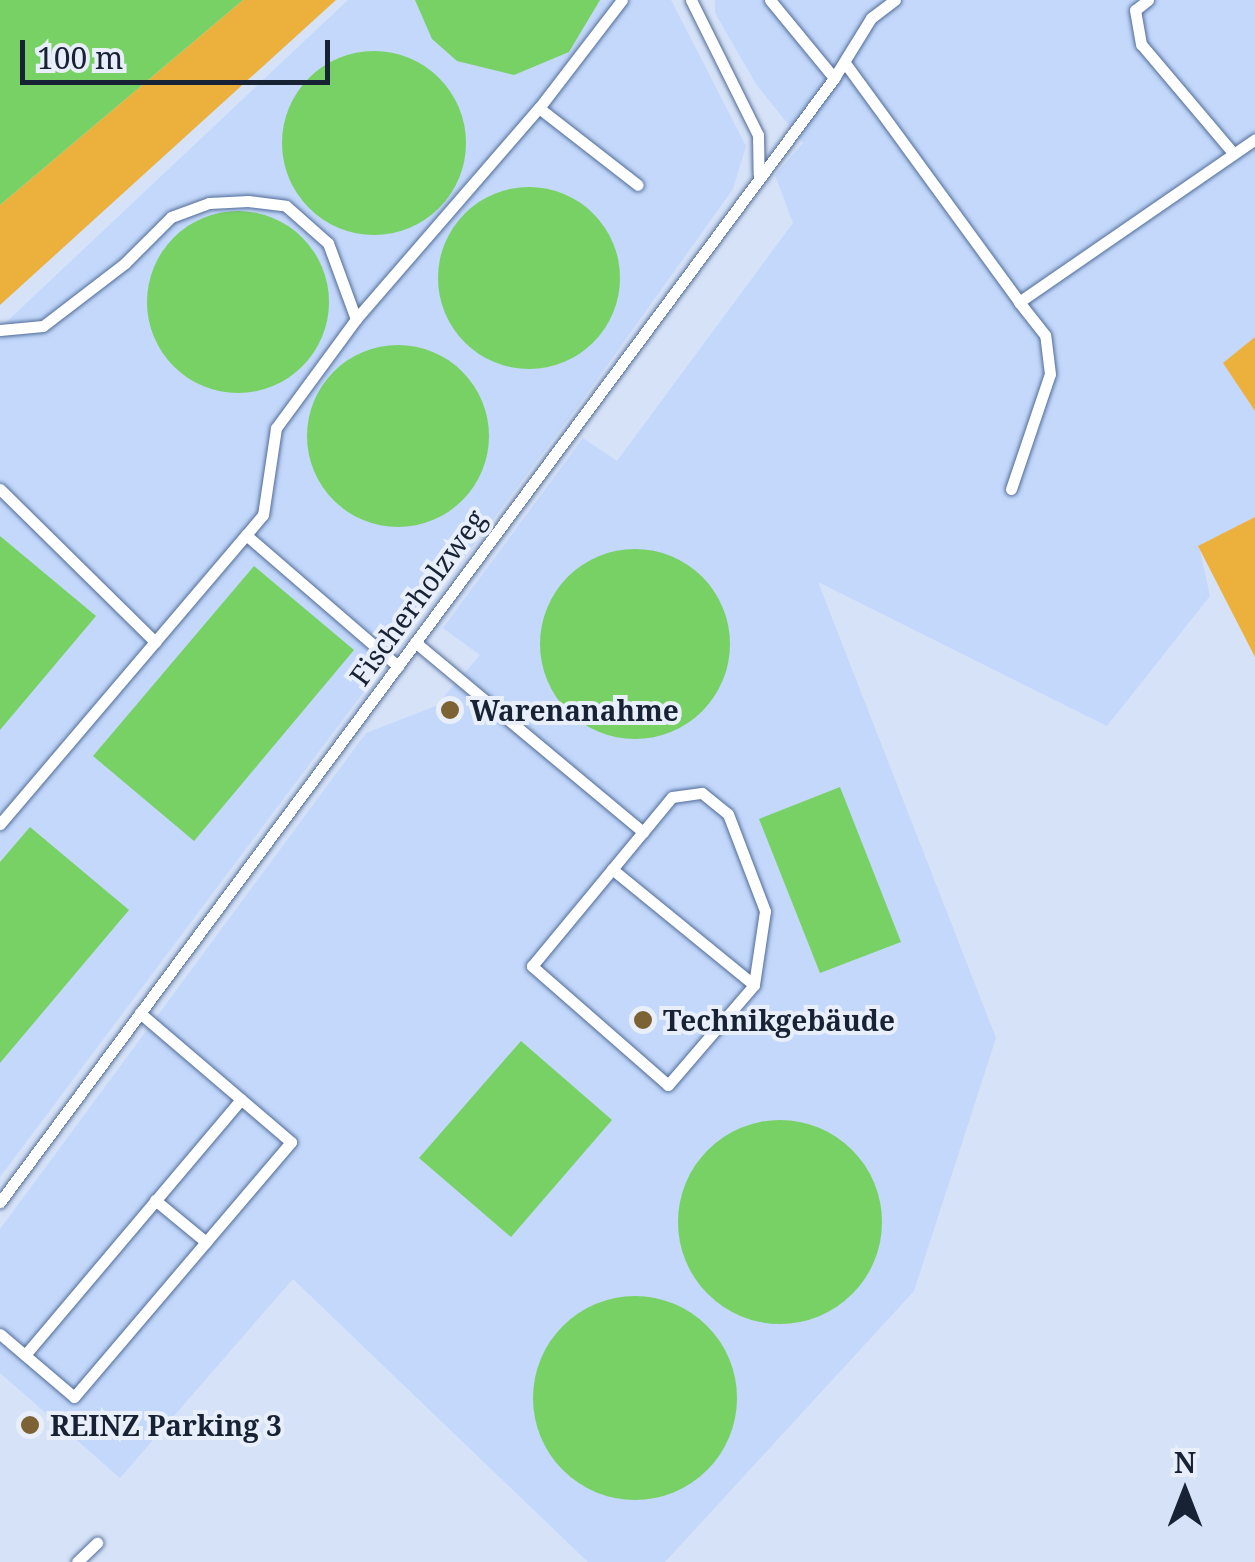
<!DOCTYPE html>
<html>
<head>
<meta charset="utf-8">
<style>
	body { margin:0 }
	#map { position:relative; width:1255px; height:1562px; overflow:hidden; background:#d6e2f7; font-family:"Noto Serif",serif }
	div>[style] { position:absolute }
	.built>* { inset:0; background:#c3d8fb }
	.green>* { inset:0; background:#ecb13c }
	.water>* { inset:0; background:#78d165 }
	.round { border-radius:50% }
	.roads { filter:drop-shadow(0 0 2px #516c98) drop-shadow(0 0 2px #516c98) }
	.lane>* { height:11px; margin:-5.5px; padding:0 5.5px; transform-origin:5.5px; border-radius:5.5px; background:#fff }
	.dots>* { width:28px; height:28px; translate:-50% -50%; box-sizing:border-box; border:5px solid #e9effa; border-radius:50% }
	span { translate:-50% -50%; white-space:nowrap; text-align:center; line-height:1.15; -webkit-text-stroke:8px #e9effa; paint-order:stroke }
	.street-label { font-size:28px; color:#172235 }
	.poi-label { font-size:28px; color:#172235; font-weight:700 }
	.left { translate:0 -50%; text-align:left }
	.north { position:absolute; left:1135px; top:1442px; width:100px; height:100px; -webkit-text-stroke:8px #e9effa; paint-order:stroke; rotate:0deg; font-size:28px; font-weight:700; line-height:40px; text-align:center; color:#172235 }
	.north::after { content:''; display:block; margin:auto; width:35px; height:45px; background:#172235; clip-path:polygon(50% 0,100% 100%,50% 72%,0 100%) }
	.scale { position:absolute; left:20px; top:40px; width:310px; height:45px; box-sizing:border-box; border:5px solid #172235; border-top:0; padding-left:12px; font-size:30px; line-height:35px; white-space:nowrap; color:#172235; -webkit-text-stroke:8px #e9effa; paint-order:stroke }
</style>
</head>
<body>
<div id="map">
	<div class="built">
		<i style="clip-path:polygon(348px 0,671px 0,746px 146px,733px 189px,581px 402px,0 1177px,0 328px)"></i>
		<i style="clip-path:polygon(715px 0,1255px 0,1255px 337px,1224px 364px,1255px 411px,1255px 517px,1199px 546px,1210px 596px,1107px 726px,818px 582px,996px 1038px,914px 1291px,665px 1562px,588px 1562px,293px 1279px,120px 1478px,0 1373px,0 1229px,366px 733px,436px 706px,480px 655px,443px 628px,583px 438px,617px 461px,793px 223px,775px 175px,803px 143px,756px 84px,715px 13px)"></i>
	</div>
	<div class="green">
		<i style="clip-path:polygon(243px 0,336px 0,0 305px,0 205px)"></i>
		<i style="clip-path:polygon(1255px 337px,1255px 411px,1223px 363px)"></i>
		<i style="clip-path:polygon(1255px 517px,1255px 657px,1198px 546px)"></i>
	</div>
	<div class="water">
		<i style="clip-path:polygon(0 0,243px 0,0 205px)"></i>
		<i style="clip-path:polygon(415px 0,600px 0,569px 52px,514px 75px,457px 61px,432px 39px)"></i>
		<i class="round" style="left:282px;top:51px;width:184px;height:184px"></i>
		<i class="round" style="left:438px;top:187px;width:182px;height:182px"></i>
		<i class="round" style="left:147px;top:211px;width:182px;height:182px"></i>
		<i class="round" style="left:307px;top:345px;width:182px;height:182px"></i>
		<i style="clip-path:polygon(0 536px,96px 616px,0 730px)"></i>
		<i class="round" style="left:540px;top:549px;width:190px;height:190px"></i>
		<i style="clip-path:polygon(254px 566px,354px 650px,194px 841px,93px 756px)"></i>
		<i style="clip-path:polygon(840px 787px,901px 942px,820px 973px,759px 819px)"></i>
		<i style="clip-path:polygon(30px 827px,129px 910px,0 1063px,0 862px)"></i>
		<i style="clip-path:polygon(521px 1041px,612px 1120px,511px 1237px,419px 1158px)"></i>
		<i class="round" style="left:678px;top:1120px;width:204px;height:204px"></i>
		<i class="round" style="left:533px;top:1296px;width:204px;height:204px"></i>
	</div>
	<div class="roads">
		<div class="lane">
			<i style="left:691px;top:0;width:151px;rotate:63.6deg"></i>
			<i style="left:758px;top:135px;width:39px;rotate:89deg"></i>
			<i style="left:770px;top:0;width:101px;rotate:50.6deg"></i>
			<i style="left:1148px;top:0;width:16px;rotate:142deg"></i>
			<i style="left:1135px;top:10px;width:35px;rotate:80deg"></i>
			<i style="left:1141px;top:44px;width:143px;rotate:49.8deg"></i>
			<i style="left:845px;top:63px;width:296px;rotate:53.9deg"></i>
			<i style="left:1019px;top:302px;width:287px;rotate:-34.6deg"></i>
			<i style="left:539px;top:108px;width:125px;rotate:37.9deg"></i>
			<i style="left:0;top:330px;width:43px;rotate:-5.3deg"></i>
			<i style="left:43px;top:326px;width:103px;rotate:-37.5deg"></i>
			<i style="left:125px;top:263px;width:65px;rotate:-45deg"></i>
			<i style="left:171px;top:217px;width:40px;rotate:-20.2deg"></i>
			<i style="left:209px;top:203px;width:39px;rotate:-3deg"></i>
			<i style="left:248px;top:201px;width:38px;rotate:7deg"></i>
			<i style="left:286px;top:206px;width:56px;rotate:41.4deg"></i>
			<i style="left:328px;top:243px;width:81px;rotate:69.8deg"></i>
			<i style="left:0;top:489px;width:218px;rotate:44.6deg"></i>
			<i style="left:1011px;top:489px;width:121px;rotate:-71.3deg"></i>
			<i style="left:1050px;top:374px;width:39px;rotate:-97deg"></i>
			<i style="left:1045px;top:335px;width:42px;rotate:-128.2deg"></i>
			<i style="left:246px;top:535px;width:26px;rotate:-50deg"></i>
			<i style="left:263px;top:515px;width:88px;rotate:-81.5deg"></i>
			<i style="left:276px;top:428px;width:135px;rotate:-53.7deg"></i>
			<i style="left:356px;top:319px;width:279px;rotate:-49.1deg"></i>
			<i style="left:539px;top:108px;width:136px;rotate:-52.5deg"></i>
			<i style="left:415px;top:642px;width:297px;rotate:39.8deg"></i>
			<i style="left:643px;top:832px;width:45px;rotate:-50.4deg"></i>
			<i style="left:672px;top:797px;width:30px;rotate:-8deg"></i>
			<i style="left:702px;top:793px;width:33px;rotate:39deg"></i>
			<i style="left:728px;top:814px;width:104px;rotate:69.1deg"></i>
			<i style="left:765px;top:911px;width:75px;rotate:98.5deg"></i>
			<i style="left:754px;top:985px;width:132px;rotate:130.7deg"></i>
			<i style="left:668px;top:1085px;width:181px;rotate:-138.8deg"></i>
			<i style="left:532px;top:966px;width:174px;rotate:-50.4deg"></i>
			<i style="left:0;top:824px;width:380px;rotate:-49.6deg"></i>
			<i style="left:246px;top:535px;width:201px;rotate:40.8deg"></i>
			<i style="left:612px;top:869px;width:183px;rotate:39.2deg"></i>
			<i style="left:155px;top:1200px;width:66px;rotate:39.5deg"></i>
			<i style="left:0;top:1202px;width:1400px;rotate:-53.42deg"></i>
			<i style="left:834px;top:78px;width:70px;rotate:-58.3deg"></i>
			<i style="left:871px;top:18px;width:30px;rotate:-37deg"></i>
			<i style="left:0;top:1334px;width:97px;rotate:40.4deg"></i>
			<i style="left:74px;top:1397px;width:335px;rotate:-49.6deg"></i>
			<i style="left:291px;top:1142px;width:199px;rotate:-139.5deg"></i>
			<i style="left:25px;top:1355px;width:335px;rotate:-49.8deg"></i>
			<i style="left:77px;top:1562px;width:28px;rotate:-44deg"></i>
		</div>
	</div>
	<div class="dots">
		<i style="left:450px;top:710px;background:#7d6234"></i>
		<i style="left:643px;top:1020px;background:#7d6234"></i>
		<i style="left:30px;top:1425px;background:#7d6234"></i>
	</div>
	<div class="street-label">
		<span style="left:417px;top:597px;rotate:-54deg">Fischerholzweg</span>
	</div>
	<div class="poi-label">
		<span class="left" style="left:470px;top:710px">Warenanahme</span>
		<span class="left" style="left:663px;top:1020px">Technikgebäude</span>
		<span class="left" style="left:50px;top:1425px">REINZ Parking 3</span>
	</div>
	<div class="north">N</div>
	<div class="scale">100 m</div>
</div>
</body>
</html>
